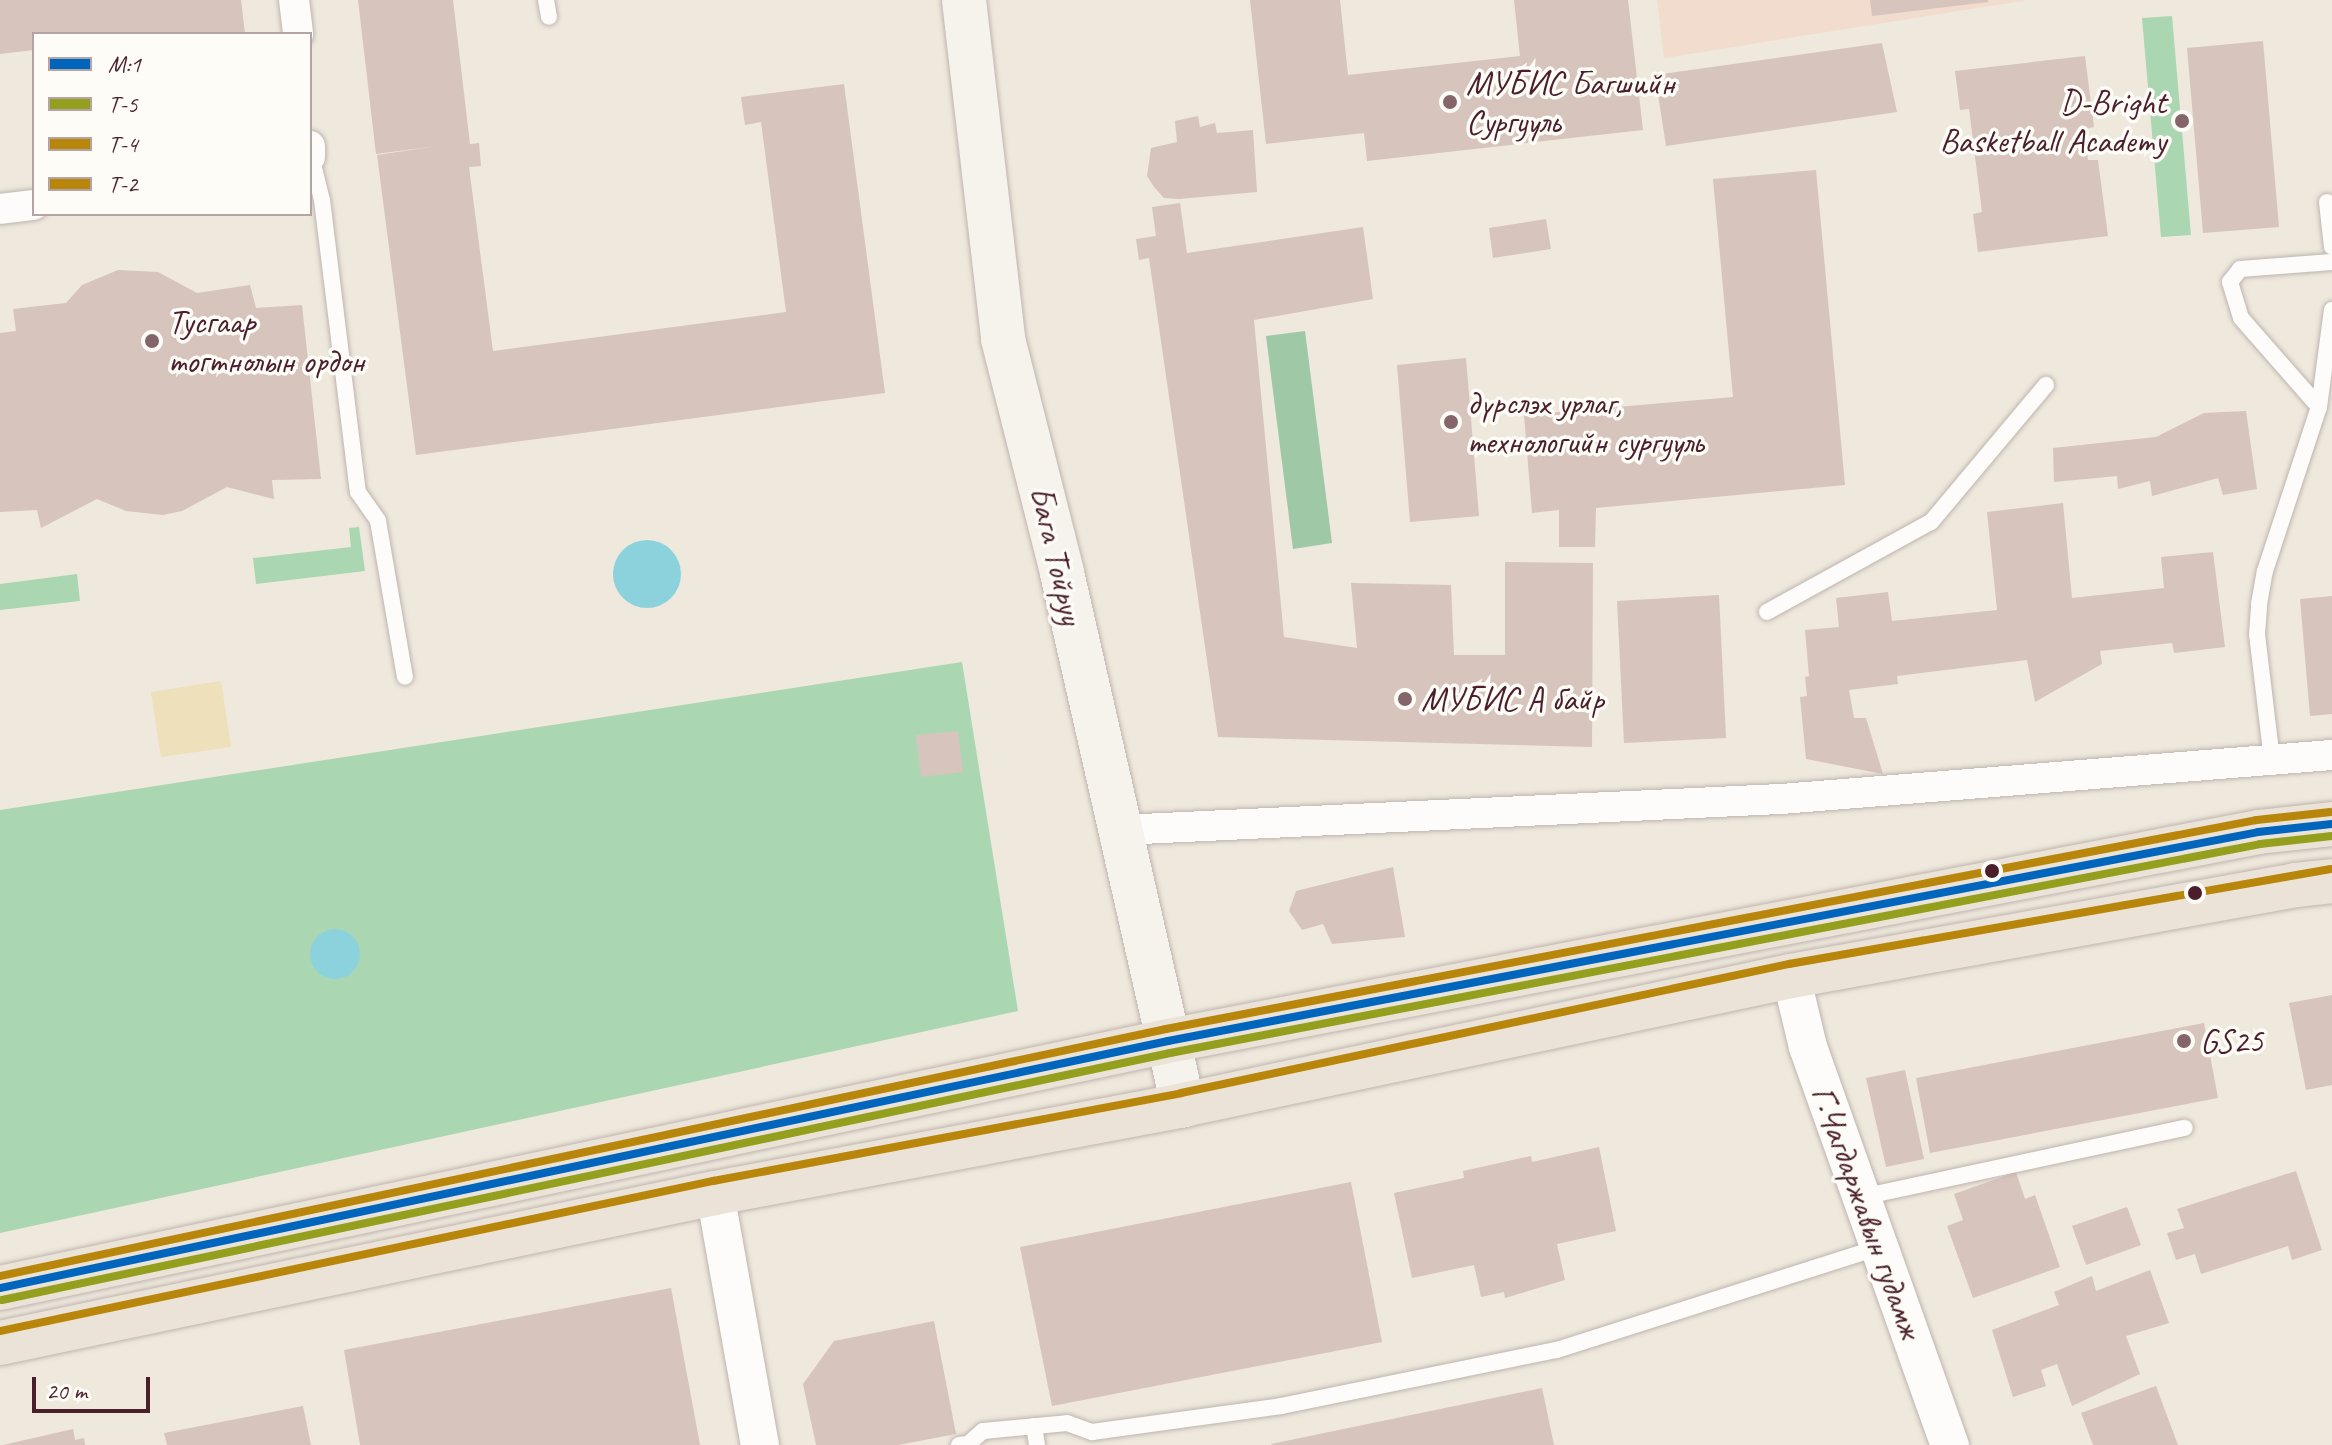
<!DOCTYPE html>
<html>
<head>
<meta charset="utf-8">
<style>
	body { margin:0 }
	#map { position:relative; width:2332px; height:1445px; overflow:hidden; background:#efe8dc; font-family:Caveat,sans-serif }
	div>[style] { position:absolute }
	.built>* { inset:0; background:#f2dcce }
	.green>* { inset:0; background:#aad7b2 }
	.forest>* { inset:0; background:#9ec8a6 }
	.sand>* { inset:0; background:#eee0ba }
	.water>* { inset:0; background:#8cd2dd }
	.round { border-radius:50% }
	.building>* { inset:0; background:#d7c4bd }
	.roads { filter:drop-shadow(0 0 2px #beb5af) drop-shadow(0 0 2px #beb5af) }
	.service>* { height:16px; margin:-8px; padding:0 8px; transform-origin:8px; border-radius:8px; background:#fdfcfa }
	.minor>* { height:30px; margin:-15px; padding:0 15px; transform-origin:15px; border-radius:15px; background:#fdfcfa }
	.tertiary>* { height:38px; margin:-19px; padding:0 19px; transform-origin:19px; border-radius:19px; background:#fdfcfa }
	.secondary>* { height:44px; margin:-22px; padding:0 22px; transform-origin:22px; border-radius:22px; background:#f6f2ec }
	.trunk>* { height:44px; margin:-22px; padding:0 22px; transform-origin:22px; border-radius:22px; background:#ece3d8 }
	.bus-1>* { height:8px; margin:-4px; padding:0 4px; transform-origin:4px; border-radius:4px; background:#0065bd }
	.bus-2>* { height:8px; margin:-4px; padding:0 4px; transform-origin:4px; border-radius:4px; background:#939f1d }
	.bus-3>* { height:8px; margin:-4px; padding:0 4px; transform-origin:4px; border-radius:4px; background:#b8860b }
	.bus-4>* { height:8px; margin:-4px; padding:0 4px; transform-origin:4px; border-radius:4px; background:#b8860b }
	.dots>* { width:22px; height:22px; translate:-50% -50%; box-sizing:border-box; border:4px solid #fdfcf7; border-radius:50% }
	span { translate:-50% -50%; white-space:nowrap; text-align:center; line-height:1.15; -webkit-text-stroke:7px #fdfcf7; paint-order:stroke }
	.poi-label { font-size:34px; color:#4a1f2b }
	.left { translate:0 -50%; text-align:left }
	.right { translate:-100% -50%; text-align:right }
	.street-label { font-size:34px; color:#4a1f2b }
	.legend { position:absolute; left:32px; top:32px; width:280px; height:184px; box-sizing:border-box; background:#fdfcf7; border:2px solid #b5a4a5; margin:0; padding:10px 14px; list-style:none; font-size:24px; color:#4a1f2b }
	.legend li { display:flex; align-items:center; gap:16px; height:40px }
	.legend b { width:40px; border:2px solid #b5a4a5 }
	.scale { position:absolute; left:32px; top:1377px; width:118px; height:36px; box-sizing:border-box; border:4px solid #4a1f2b; border-top:0; padding-left:10px; font-size:24px; line-height:28px; white-space:nowrap; color:#4a1f2b; -webkit-text-stroke:6px #fdfcf7; paint-order:stroke }
</style>
</head>
<body>
<div id="map">
	<div class="built">
		<i style="clip-path:polygon(1657px 0,2028px 0,1664px 58px)"></i>
	</div>
	<div class="green">
		<i style="clip-path:polygon(2172px 16px,2191px 235px,2161px 237px,2142px 18px)"></i>
		<i style="clip-path:polygon(359px 527px,365px 571px,256px 584px,253px 558px,351px 547px,349px 528px)"></i>
		<i style="clip-path:polygon(77px 574px,80px 601px,0 610px,0 584px)"></i>
		<i style="clip-path:polygon(962px 662px,1018px 1011px,0 1233px,0 810px)"></i>
	</div>
	<div class="forest">
		<i style="clip-path:polygon(1305px 331px,1332px 543px,1293px 549px,1266px 336px)"></i>
	</div>
	<div class="sand">
		<i style="clip-path:polygon(221px 681px,231px 747px,161px 757px,151px 692px)"></i>
	</div>
	<div class="water">
		<i class="round" style="left:613px;top:540px;width:68px;height:68px"></i>
		<i class="round" style="left:310px;top:929px;width:50px;height:50px"></i>
	</div>
	<div class="building">
		<i style="clip-path:polygon(0 0,241px 0,245px 34px,34px 34px,34px 50px,0 54px)"></i>
		<i style="clip-path:polygon(358px 0,453px 0,470px 144px,479px 143px,481px 166px,469px 167px,493px 351px,786px 312px,761px 122px,745px 125px,741px 97px,844px 84px,885px 393px,416px 455px,377px 155px,437px 146px,376px 154px)"></i>
		<i style="clip-path:polygon(1250px 0,1340px 0,1348px 75px,1520px 56px,1514px 0,1628px 0,1643px 130px,1367px 161px,1364px 133px,1266px 144px)"></i>
		<i style="clip-path:polygon(1870px 0,1988px 0,1988px 2px,1872px 16px)"></i>
		<i style="clip-path:polygon(2263px 41px,2279px 227px,2203px 233px,2187px 48px)"></i>
		<i style="clip-path:polygon(1882px 43px,1897px 112px,1666px 146px,1655px 75px)"></i>
		<i style="clip-path:polygon(2085px 56px,2094px 127px,2085px 129px,2088px 160px,2098px 160px,2108px 236px,1978px 252px,1973px 214px,1982px 212px,1969px 109px,1960px 110px,1955px 71px)"></i>
		<i style="clip-path:polygon(1198px 116px,1200px 127px,1215px 123px,1217px 133px,1253px 130px,1257px 192px,1179px 199px,1164px 198px,1154px 187px,1147px 176px,1151px 148px,1177px 142px,1175px 121px)"></i>
		<i style="clip-path:polygon(1816px 170px,1845px 485px,1596px 508px,1595px 547px,1559px 547px,1559px 510px,1532px 513px,1524px 415px,1733px 397px,1713px 179px)"></i>
		<i style="clip-path:polygon(1180px 203px,1187px 253px,1363px 227px,1373px 299px,1254px 320px,1284px 637px,1357px 648px,1351px 583px,1451px 585px,1454px 655px,1505px 655px,1505px 562px,1593px 563px,1592px 747px,1218px 737px,1149px 258px,1139px 260px,1136px 239px,1156px 236px,1152px 207px)"></i>
		<i style="clip-path:polygon(1546px 219px,1551px 249px,1493px 258px,1489px 228px)"></i>
		<i style="clip-path:polygon(118px 270px,158px 272px,197px 293px,250px 285px,256px 308px,302px 305px,321px 479px,272px 480px,274px 499px,227px 487px,182px 511px,163px 515px,126px 511px,97px 499px,41px 528px,37px 510px,0 512px,0 333px,16px 331px,13px 309px,66px 303px,82px 285px)"></i>
		<i style="clip-path:polygon(1466px 358px,1479px 516px,1410px 522px,1397px 365px)"></i>
		<i style="clip-path:polygon(2246px 411px,2257px 489px,2223px 495px,2218px 478px,2152px 496px,2150px 481px,2118px 489px,2117px 476px,2054px 482px,2053px 448px,2156px 437px,2204px 413px)"></i>
		<i style="clip-path:polygon(2063px 503px,2072px 598px,2164px 588px,2161px 557px,2213px 552px,2225px 647px,2174px 653px,2172px 643px,2100px 651px,2102px 664px,2035px 702px,2027px 660px,1897px 676px,1898px 684px,1849px 690px,1854px 718px,1866px 718px,1883px 774px,1806px 759px,1800px 697px,1807px 696px,1805px 677px,1809px 676px,1805px 630px,1839px 627px,1836px 598px,1888px 592px,1892px 621px,1997px 610px,1987px 512px)"></i>
		<i style="clip-path:polygon(1719px 595px,1726px 738px,1624px 743px,1617px 601px)"></i>
		<i style="clip-path:polygon(2332px 596px,2332px 714px,2310px 716px,2300px 599px)"></i>
		<i style="clip-path:polygon(958px 731px,963px 772px,921px 777px,916px 735px)"></i>
		<i style="clip-path:polygon(1393px 867px,1405px 937px,1332px 944px,1323px 924px,1302px 930px,1289px 911px,1296px 891px)"></i>
		<i style="clip-path:polygon(2332px 995px,2332px 1085px,2306px 1090px,2289px 1003px)"></i>
		<i style="clip-path:polygon(2204px 1023px,2218px 1098px,1930px 1153px,1916px 1078px)"></i>
		<i style="clip-path:polygon(1905px 1070px,1924px 1159px,1886px 1167px,1866px 1078px)"></i>
		<i style="clip-path:polygon(1599px 1147px,1616px 1231px,1557px 1244px,1565px 1280px,1505px 1298px,1504px 1292px,1481px 1297px,1474px 1265px,1412px 1278px,1394px 1193px,1464px 1178px,1463px 1171px,1531px 1156px,1532px 1162px)"></i>
		<i style="clip-path:polygon(2296px 1171px,2322px 1250px,2292px 1260px,2288px 1246px,2201px 1274px,2195px 1254px,2176px 1260px,2167px 1233px,2184px 1228px,2177px 1209px)"></i>
		<i style="clip-path:polygon(2016px 1172px,2025px 1199px,2035px 1195px,2060px 1267px,1973px 1298px,1947px 1226px,1963px 1220px,1954px 1194px)"></i>
		<i style="clip-path:polygon(1351px 1182px,1382px 1342px,1052px 1406px,1020px 1247px)"></i>
		<i style="clip-path:polygon(2127px 1207px,2141px 1245px,2086px 1265px,2072px 1226px)"></i>
		<i style="clip-path:polygon(2150px 1270px,2169px 1323px,2126px 1336px,2140px 1374px,2072px 1406px,2057px 1364px,2041px 1370px,2046px 1386px,2013px 1397px,1992px 1330px,2059px 1305px,2054px 1292px,2092px 1276px,2096px 1291px)"></i>
		<i style="clip-path:polygon(671px 1288px,700px 1445px,360px 1445px,344px 1350px)"></i>
		<i style="clip-path:polygon(934px 1321px,956px 1434px,898px 1445px,816px 1445px,803px 1384px,834px 1341px)"></i>
		<i style="clip-path:polygon(2156px 1386px,2178px 1445px,2093px 1445px,2081px 1413px)"></i>
		<i style="clip-path:polygon(1542px 1388px,1554px 1445px,1272px 1445px,1271px 1444px)"></i>
		<i style="clip-path:polygon(303px 1406px,311px 1445px,167px 1445px,164px 1433px)"></i>
		<i style="clip-path:polygon(73px 1429px,75px 1440px,84px 1438px,85px 1445px,3px 1445px)"></i>
	</div>
	<div class="roads">
		<div class="service">
			<i style="left:546px;top:0;width:17px;rotate:80deg"></i>
			<i style="left:311px;top:156px;width:45px;rotate:76deg"></i>
			<i style="left:322px;top:200px;width:294px;rotate:83deg"></i>
			<i style="left:358px;top:492px;width:35px;rotate:55deg"></i>
			<i style="left:378px;top:521px;width:158px;rotate:80.2deg"></i>
			<i style="left:2327px;top:202px;width:45px;rotate:83.7deg"></i>
			<i style="left:2319px;top:407px;width:118px;rotate:-131.2deg"></i>
			<i style="left:2241px;top:318px;width:38px;rotate:-107deg"></i>
			<i style="left:2230px;top:282px;width:16px;rotate:-52deg"></i>
			<i style="left:2240px;top:269px;width:92px;rotate:-4.4deg"></i>
			<i style="left:1767px;top:612px;width:187px;rotate:-28.8deg"></i>
			<i style="left:1931px;top:522px;width:179px;rotate:-50deg"></i>
			<i style="left:2272px;top:760px;width:126px;rotate:-96.8deg"></i>
			<i style="left:2257px;top:635px;width:31px;rotate:-86deg"></i>
			<i style="left:2259px;top:604px;width:34px;rotate:-80deg"></i>
			<i style="left:2265px;top:571px;width:173px;rotate:-71.8deg"></i>
			<i style="left:2319px;top:407px;width:98px;rotate:-82.4deg"></i>
			<i style="left:1862px;top:1197px;width:330px;rotate:-12.1deg"></i>
			<i style="left:1034px;top:1426px;width:19px;rotate:81deg"></i>
			<i style="left:959px;top:1445px;width:9px;rotate:-6deg"></i>
			<i style="left:968px;top:1444px;width:20px;rotate:-41deg"></i>
			<i style="left:983px;top:1431px;width:84px;rotate:-5.4deg"></i>
			<i style="left:1067px;top:1423px;width:27px;rotate:20deg"></i>
			<i style="left:1092px;top:1432px;width:191px;rotate:-7.8deg"></i>
			<i style="left:1281px;top:1406px;width:282px;rotate:-11.5deg"></i>
			<i style="left:1557px;top:1350px;width:338px;rotate:-17.7deg"></i>
		</div>
		<div class="minor">
			<i style="left:294px;top:0;width:34px;rotate:83deg"></i>
			<i style="left:310px;top:146px;width:11px;rotate:90deg"></i>
			<i style="left:0;top:209px;width:34px;rotate:-7deg"></i>
			<i style="left:1120px;top:830px;width:662px;rotate:-2.69deg"></i>
			<i style="left:1781px;top:799px;width:553px;rotate:-4.57deg"></i>
		</div>
		<div class="tertiary">
			<i style="left:1791px;top:976px;width:73px;rotate:76.5deg"></i>
			<i style="left:1808px;top:1047px;width:423px;rotate:70.4deg"></i>
			<i style="left:715px;top:1193px;width:256px;rotate:79.9deg"></i>
		</div>
		<div class="secondary">
			<i style="left:964px;top:0;width:341px;rotate:83.4deg"></i>
			<i style="left:1003px;top:339px;width:241px;rotate:75.8deg"></i>
			<i style="left:1062px;top:573px;width:546px;rotate:77.19deg"></i>
		</div>
		<div class="trunk">
			<i style="left:0;top:1288px;width:1194px;rotate:-11.94deg"></i>
			<i style="left:1168px;top:1041px;width:1110px;rotate:-10.85deg"></i>
			<i style="left:2258px;top:832px;width:74px;rotate:-6.2deg"></i>
			<i style="left:0;top:1343px;width:731px;rotate:-11.85deg"></i>
			<i style="left:715px;top:1193px;width:476px;rotate:-10.6deg"></i>
			<i style="left:1183px;top:1105px;width:622px;rotate:-11.98deg"></i>
			<i style="left:1791px;top:976px;width:513px;rotate:-10.21deg"></i>
			<i style="left:2296px;top:885px;width:36px;rotate:-6deg"></i>
		</div>
	</div>
	<div class="bus-1">
		<i style="left:0;top:1288px;width:1194px;rotate:-11.94deg"></i>
		<i style="left:1168px;top:1041px;width:1110px;rotate:-10.85deg"></i>
		<i style="left:2258px;top:832px;width:74px;rotate:-6.2deg"></i>
	</div>
	<div class="bus-2">
		<i style="left:2px;top:1300px;width:1194px;rotate:-11.94deg"></i>
		<i style="left:1170px;top:1053px;width:1110px;rotate:-10.85deg"></i>
		<i style="left:2260px;top:844px;width:72px;rotate:-6.3deg"></i>
	</div>
	<div class="bus-3">
		<i style="left:0;top:1276px;width:1192px;rotate:-11.96deg"></i>
		<i style="left:1166px;top:1029px;width:1110px;rotate:-10.85deg"></i>
		<i style="left:2256px;top:820px;width:75px;rotate:-6.1deg"></i>
	</div>
	<div class="bus-4">
		<i style="left:0;top:1331px;width:729px;rotate:-11.88deg"></i>
		<i style="left:713px;top:1181px;width:476px;rotate:-10.6deg"></i>
		<i style="left:1181px;top:1093px;width:622px;rotate:-11.98deg"></i>
		<i style="left:1789px;top:964px;width:550px;rotate:-9.94deg"></i>
	</div>
	<div class="dots">
		<i style="left:1450px;top:102px;background:#846569"></i>
		<i style="left:2182px;top:121px;background:#846569"></i>
		<i style="left:152px;top:341px;background:#846569"></i>
		<i style="left:1451px;top:422px;background:#846569"></i>
		<i style="left:1405px;top:699px;background:#846569"></i>
		<i style="left:1992px;top:871px;background:#4a1f2b"></i>
		<i style="left:2195px;top:893px;background:#4a1f2b"></i>
		<i style="left:2184px;top:1041px;background:#846569"></i>
	</div>
	<div class="poi-label">
		<span class="left" style="left:1466px;top:102px">МУБИС Багшийн<br>Сургууль</span>
		<span class="right" style="left:2166px;top:121px">D-Bright<br>Basketball Academy</span>
		<span class="left" style="left:168px;top:341px">Тусгаар<br>тогтнолын ордон</span>
		<span class="left" style="left:1467px;top:422px">дүрслэх урлаг,<br>технологийн сургууль</span>
		<span class="left" style="left:1421px;top:699px">МУБИС А байр</span>
		<span class="left" style="left:2200px;top:1041px">GS25</span>
	</div>
	<div class="street-label">
		<span style="left:1057px;top:555px;rotate:77deg">Бага Тойруу</span>
		<span style="left:1867px;top:1212px;rotate:70deg">Г.Чагдаржавын гудамж</span>
	</div>
	<ul class="legend">
	<li><b style="height:10px;background:#0065bd"></b>М:1</li>
	<li><b style="height:10px;background:#939f1d"></b>Т-5</li>
	<li><b style="height:10px;background:#b8860b"></b>Т-4</li>
	<li><b style="height:10px;background:#b8860b"></b>Т-2</li>
	</ul>
	<div class="scale">20 m</div>
</div>
</body>
</html>
